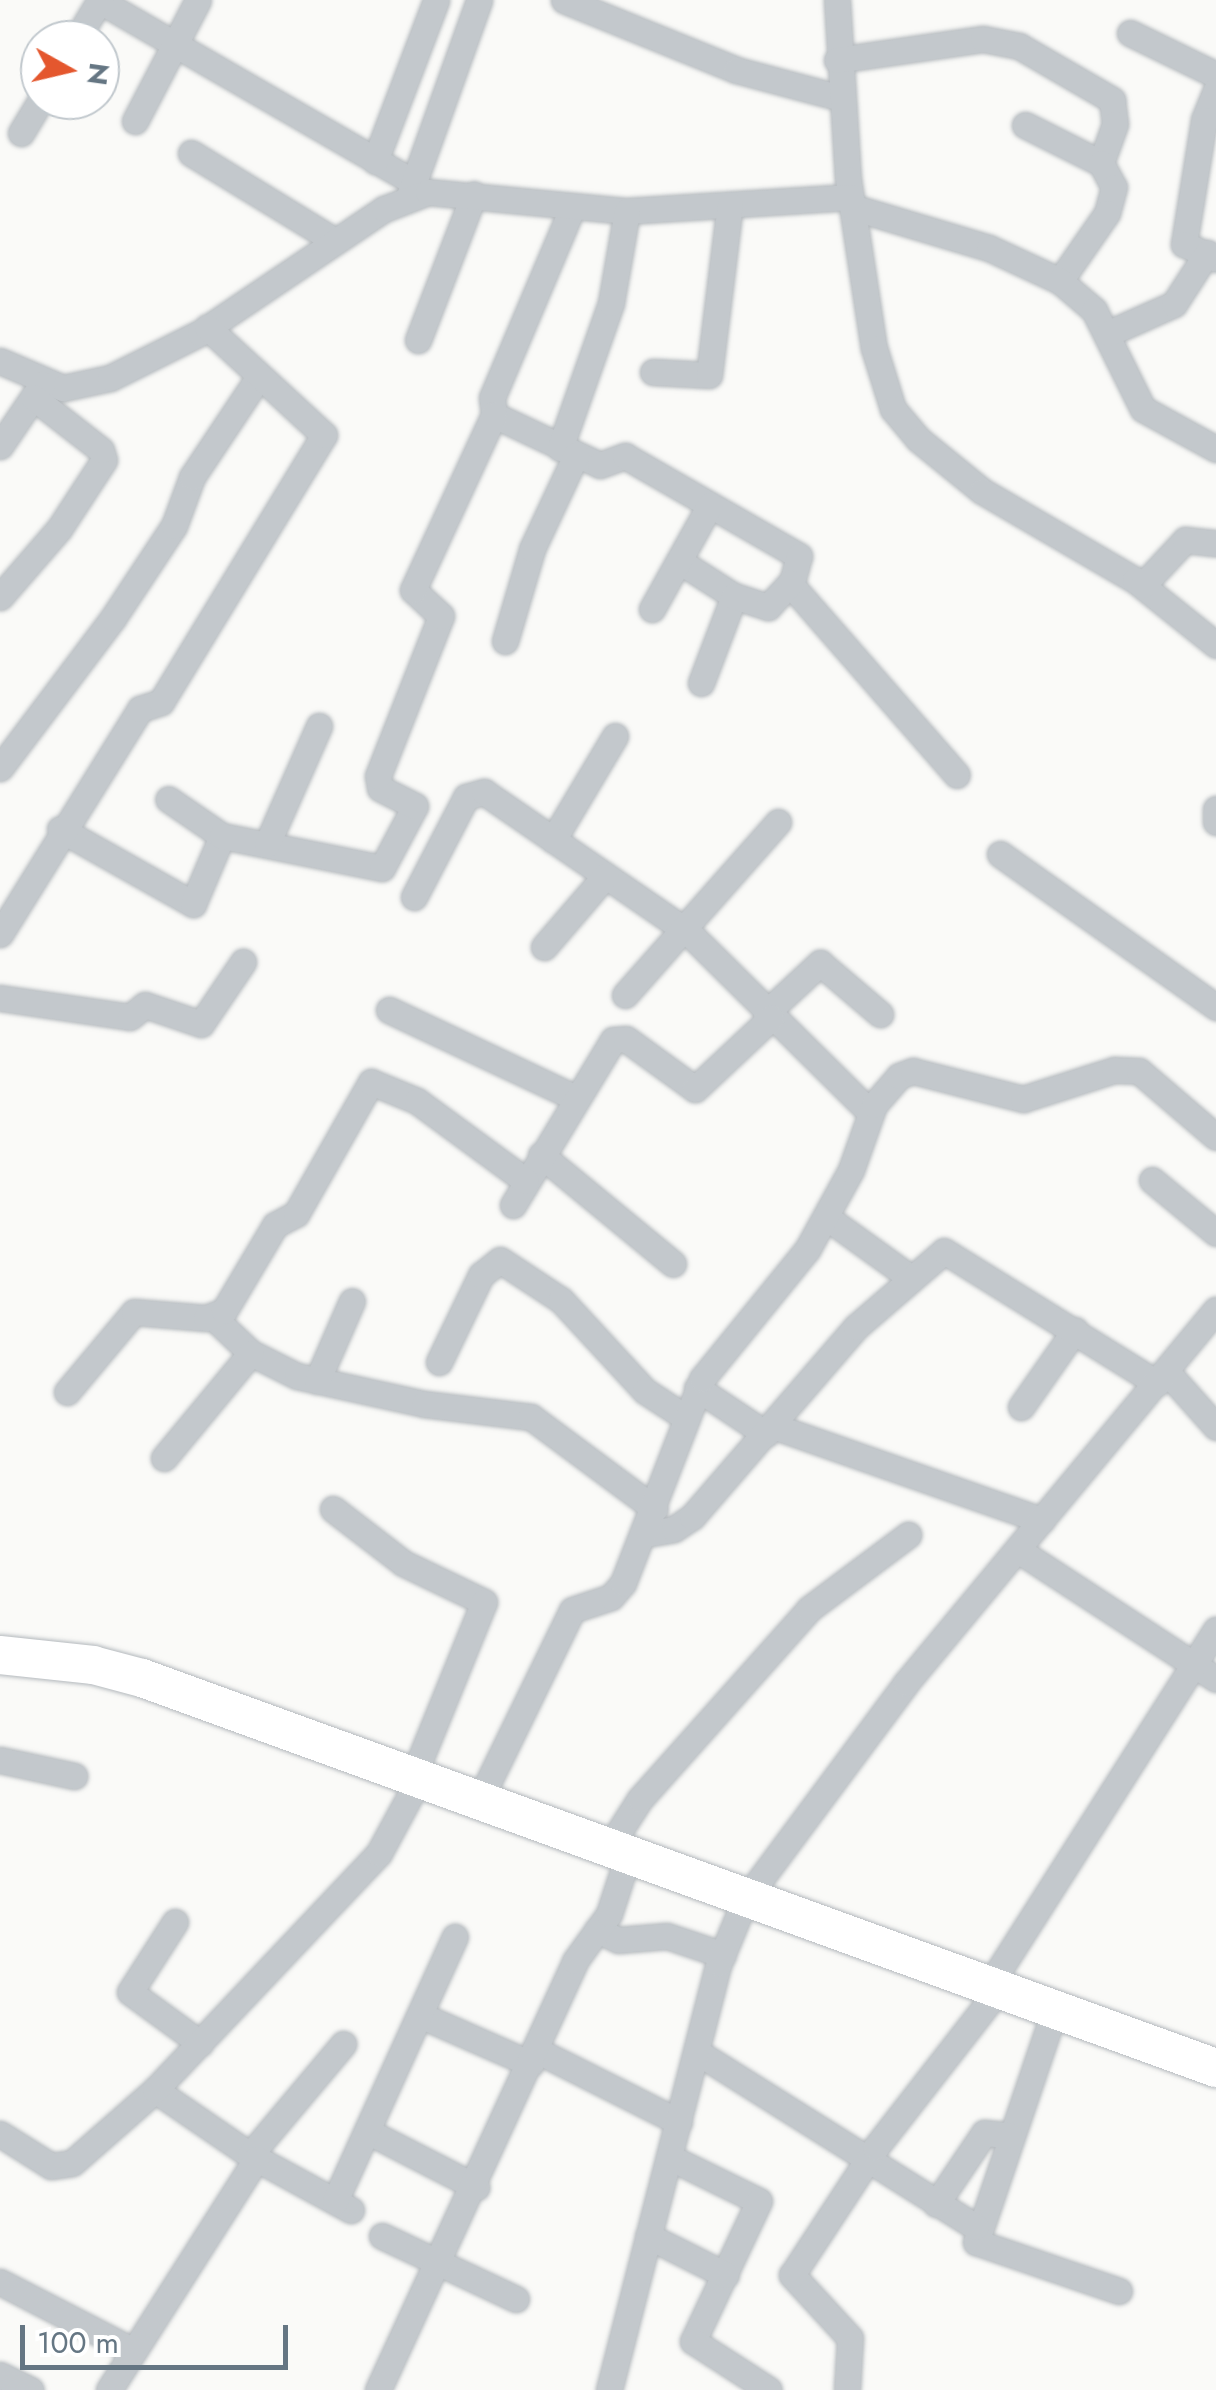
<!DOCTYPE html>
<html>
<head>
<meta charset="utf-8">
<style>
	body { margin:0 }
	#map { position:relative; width:1216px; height:2390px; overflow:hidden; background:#fafaf8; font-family:Jost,sans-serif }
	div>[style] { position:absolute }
	.roads { filter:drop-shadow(0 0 2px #b4b9bd) drop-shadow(0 0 2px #b4b9bd) }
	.minor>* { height:25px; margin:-12.5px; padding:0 12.5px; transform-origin:12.5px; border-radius:12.5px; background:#c3c8cc }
	.highway>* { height:38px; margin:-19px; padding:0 19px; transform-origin:19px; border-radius:19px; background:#fff }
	span { translate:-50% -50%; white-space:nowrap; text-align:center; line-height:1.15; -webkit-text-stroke:10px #fff; paint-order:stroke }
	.north { position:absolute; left:20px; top:20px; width:100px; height:100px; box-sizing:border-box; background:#fff; border:2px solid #c1c8cd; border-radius:50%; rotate:98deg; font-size:28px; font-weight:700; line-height:40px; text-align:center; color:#657683 }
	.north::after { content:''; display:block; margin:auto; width:35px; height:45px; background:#e4572e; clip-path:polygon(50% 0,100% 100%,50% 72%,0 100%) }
	.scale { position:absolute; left:20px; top:2325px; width:268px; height:45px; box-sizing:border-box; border:5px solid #657683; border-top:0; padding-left:12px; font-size:30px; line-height:35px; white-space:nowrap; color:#657683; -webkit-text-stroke:8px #fff; paint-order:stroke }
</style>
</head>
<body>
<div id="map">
	<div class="roads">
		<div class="minor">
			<i style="left:564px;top:0;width:186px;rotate:22.1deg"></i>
			<i style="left:736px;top:70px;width:109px;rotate:14.9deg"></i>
			<i style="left:837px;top:0;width:179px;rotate:86.5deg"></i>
			<i style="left:848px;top:179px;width:171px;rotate:81.3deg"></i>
			<i style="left:874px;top:348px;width:64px;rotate:72.7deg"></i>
			<i style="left:893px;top:409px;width:39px;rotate:50deg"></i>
			<i style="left:918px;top:439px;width:82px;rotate:39.1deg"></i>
			<i style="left:982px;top:491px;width:177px;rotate:30.2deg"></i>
			<i style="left:1135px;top:580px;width:104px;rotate:38.7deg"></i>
			<i style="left:100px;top:1px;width:364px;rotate:30deg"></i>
			<i style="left:1130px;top:33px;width:96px;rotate:26deg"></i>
			<i style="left:76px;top:40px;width:47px;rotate:-59deg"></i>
			<i style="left:837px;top:60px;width:148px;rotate:-8.2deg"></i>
			<i style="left:983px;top:39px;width:37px;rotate:11deg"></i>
			<i style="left:1019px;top:46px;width:108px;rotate:30.1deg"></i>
			<i style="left:1112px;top:100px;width:24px;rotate:83deg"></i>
			<i style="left:1115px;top:124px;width:41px;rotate:109.7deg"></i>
			<i style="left:1216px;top:90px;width:32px;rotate:112deg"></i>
			<i style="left:1204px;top:120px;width:126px;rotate:99.2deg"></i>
			<i style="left:1184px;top:244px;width:35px;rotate:25deg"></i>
			<i style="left:135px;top:121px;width:136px;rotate:-62.5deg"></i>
			<i style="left:1025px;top:125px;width:85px;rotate:26.6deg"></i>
			<i style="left:1101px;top:163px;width:27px;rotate:62deg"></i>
			<i style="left:1114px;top:187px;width:27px;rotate:105deg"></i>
			<i style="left:1107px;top:213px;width:83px;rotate:124.7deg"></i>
			<i style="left:21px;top:133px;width:39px;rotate:-59deg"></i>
			<i style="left:191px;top:153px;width:169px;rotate:31.4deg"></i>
			<i style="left:375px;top:161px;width:172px;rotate:-69.2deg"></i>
			<i style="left:409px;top:196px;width:208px;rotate:-70.3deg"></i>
			<i style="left:573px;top:206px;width:208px;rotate:112.9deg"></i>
			<i style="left:492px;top:398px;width:17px;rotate:83deg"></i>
			<i style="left:494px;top:415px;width:117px;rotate:25.3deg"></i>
			<i style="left:600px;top:465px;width:27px;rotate:-20deg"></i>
			<i style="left:625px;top:456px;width:201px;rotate:29.9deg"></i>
			<i style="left:799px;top:556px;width:30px;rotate:105deg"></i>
			<i style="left:791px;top:585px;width:252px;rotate:48.9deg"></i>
			<i style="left:852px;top:207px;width:143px;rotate:16.7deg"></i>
			<i style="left:989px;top:248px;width:78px;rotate:24.9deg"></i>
			<i style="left:1060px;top:281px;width:45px;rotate:40.5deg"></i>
			<i style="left:1094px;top:310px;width:110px;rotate:63.7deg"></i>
			<i style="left:1143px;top:409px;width:83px;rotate:28.7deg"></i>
			<i style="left:1109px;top:333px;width:71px;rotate:-24deg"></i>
			<i style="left:1174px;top:304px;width:61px;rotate:-57.1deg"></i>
			<i style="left:418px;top:340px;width:156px;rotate:-69deg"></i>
			<i style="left:0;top:361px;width:69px;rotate:23.2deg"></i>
			<i style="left:63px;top:388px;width:48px;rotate:-12deg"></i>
			<i style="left:110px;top:378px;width:101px;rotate:-26.6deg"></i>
			<i style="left:200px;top:333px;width:222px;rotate:-34deg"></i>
			<i style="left:384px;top:209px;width:47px;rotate:-21.1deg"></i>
			<i style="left:428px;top:192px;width:200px;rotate:5.5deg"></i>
			<i style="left:627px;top:211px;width:224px;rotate:-3.6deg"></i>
			<i style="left:653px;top:372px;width:56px;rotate:3.1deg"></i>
			<i style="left:709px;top:375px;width:171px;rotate:-83deg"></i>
			<i style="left:0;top:446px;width:75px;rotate:-55.9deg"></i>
			<i style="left:560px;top:448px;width:154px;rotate:-70.6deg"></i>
			<i style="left:611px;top:303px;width:93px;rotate:-80.1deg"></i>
			<i style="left:679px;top:561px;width:65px;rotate:32.5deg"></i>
			<i style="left:734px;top:596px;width:93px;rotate:110.8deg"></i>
			<i style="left:1143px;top:585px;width:62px;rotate:-47deg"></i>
			<i style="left:1185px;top:540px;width:31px;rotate:6deg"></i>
			<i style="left:734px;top:596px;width:36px;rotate:18deg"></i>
			<i style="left:768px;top:607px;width:33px;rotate:-47deg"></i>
			<i style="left:0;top:597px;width:90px;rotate:-49.1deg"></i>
			<i style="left:59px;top:529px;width:82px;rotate:-56.9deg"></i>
			<i style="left:104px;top:460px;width:10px;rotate:-107deg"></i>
			<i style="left:101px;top:450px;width:86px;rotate:-142.1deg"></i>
			<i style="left:652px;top:609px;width:119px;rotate:-60.9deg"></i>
			<i style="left:505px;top:641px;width:96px;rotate:-73.6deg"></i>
			<i style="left:532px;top:549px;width:104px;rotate:-64.9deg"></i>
			<i style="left:0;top:768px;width:188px;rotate:-53deg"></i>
			<i style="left:113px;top:618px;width:110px;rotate:-56.5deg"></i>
			<i style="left:174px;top:526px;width:52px;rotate:-69.8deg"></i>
			<i style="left:192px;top:477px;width:119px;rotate:-56.3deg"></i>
			<i style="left:1216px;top:809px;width:13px;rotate:90deg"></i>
			<i style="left:60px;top:829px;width:153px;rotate:29.4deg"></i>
			<i style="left:193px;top:904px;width:74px;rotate:-66.9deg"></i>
			<i style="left:222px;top:836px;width:65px;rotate:-145.6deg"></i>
			<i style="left:222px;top:836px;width:163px;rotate:11.3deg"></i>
			<i style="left:382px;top:868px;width:70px;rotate:-62deg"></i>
			<i style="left:415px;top:806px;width:39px;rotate:-153deg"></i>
			<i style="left:380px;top:788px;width:12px;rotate:-99deg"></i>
			<i style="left:378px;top:776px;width:172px;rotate:-68.5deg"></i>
			<i style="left:441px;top:616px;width:38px;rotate:-137deg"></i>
			<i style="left:413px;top:590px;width:193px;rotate:-65.2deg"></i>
			<i style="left:553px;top:840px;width:121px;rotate:-59.2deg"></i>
			<i style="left:267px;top:844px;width:129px;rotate:-66.2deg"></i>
			<i style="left:1000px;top:854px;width:265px;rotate:35.3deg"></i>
			<i style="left:414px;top:897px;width:113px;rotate:-62.5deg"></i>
			<i style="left:466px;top:797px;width:19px;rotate:-16deg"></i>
			<i style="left:484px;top:792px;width:247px;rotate:34.5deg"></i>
			<i style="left:688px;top:932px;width:257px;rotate:44.7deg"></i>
			<i style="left:0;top:934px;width:265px;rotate:-58.1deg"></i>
			<i style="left:140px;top:709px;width:22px;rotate:-18deg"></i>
			<i style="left:161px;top:702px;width:313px;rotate:-58.6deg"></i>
			<i style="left:324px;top:435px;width:159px;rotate:-137.3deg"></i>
			<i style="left:544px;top:947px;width:94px;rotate:-49.3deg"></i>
			<i style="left:625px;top:995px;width:231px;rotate:-48.5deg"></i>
			<i style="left:0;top:998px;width:131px;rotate:8.3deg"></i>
			<i style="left:130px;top:1017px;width:19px;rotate:-39deg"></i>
			<i style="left:145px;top:1005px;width:59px;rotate:18.7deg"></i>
			<i style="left:201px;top:1024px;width:75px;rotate:-55.9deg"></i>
			<i style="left:389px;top:1010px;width:207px;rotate:25.2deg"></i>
			<i style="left:766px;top:1013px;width:74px;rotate:-42.8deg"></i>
			<i style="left:820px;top:963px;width:79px;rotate:40.4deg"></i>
			<i style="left:541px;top:1155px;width:171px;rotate:39.5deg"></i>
			<i style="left:1152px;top:1180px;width:83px;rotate:39.6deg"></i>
			<i style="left:513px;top:1205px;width:193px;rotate:-58.8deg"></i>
			<i style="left:613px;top:1040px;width:13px;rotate:-4deg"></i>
			<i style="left:626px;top:1039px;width:85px;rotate:35.9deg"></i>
			<i style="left:695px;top:1089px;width:104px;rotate:-43.1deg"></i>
			<i style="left:826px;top:1217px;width:105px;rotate:35.7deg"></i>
			<i style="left:213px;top:1317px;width:52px;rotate:43.5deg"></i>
			<i style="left:251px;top:1353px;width:51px;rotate:26.6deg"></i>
			<i style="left:297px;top:1376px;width:130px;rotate:12.4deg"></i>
			<i style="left:424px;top:1404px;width:108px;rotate:6.9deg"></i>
			<i style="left:531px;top:1417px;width:154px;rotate:36.6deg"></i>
			<i style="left:439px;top:1362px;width:97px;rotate:-64.2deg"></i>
			<i style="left:481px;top:1275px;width:24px;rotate:-38deg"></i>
			<i style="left:500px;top:1260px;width:73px;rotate:33.3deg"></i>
			<i style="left:561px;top:1300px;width:124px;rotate:47.3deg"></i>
			<i style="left:645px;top:1391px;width:48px;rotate:33deg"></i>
			<i style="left:1166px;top:1371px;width:75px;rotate:48.2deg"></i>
			<i style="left:317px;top:1381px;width:87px;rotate:-66.4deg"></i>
			<i style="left:697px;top:1388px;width:83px;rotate:33.7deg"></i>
			<i style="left:67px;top:1392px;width:104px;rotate:-50.1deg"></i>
			<i style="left:134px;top:1312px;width:72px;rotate:4.8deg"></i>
			<i style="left:206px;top:1318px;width:19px;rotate:-21deg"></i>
			<i style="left:224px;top:1311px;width:100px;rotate:-59.3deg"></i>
			<i style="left:275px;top:1225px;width:24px;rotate:-28deg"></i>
			<i style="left:296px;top:1214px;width:152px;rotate:-60.4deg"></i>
			<i style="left:371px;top:1082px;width:50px;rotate:22.4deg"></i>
			<i style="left:417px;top:1101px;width:135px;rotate:36.3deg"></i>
			<i style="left:1021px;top:1407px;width:94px;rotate:-55deg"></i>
			<i style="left:773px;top:1426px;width:285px;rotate:19.3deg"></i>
			<i style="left:164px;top:1458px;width:136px;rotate:-50.4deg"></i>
			<i style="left:333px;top:1509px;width:88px;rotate:37.6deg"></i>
			<i style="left:403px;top:1563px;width:90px;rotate:25.7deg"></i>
			<i style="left:484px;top:1602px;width:189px;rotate:112.1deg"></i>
			<i style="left:646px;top:1534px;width:28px;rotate:-10deg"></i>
			<i style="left:674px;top:1529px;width:22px;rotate:-34deg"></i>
			<i style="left:692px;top:1517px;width:251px;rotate:-49.2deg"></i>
			<i style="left:856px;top:1327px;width:116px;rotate:-40.8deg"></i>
			<i style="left:944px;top:1251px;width:251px;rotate:31.8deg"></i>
			<i style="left:1018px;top:1550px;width:236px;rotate:33.1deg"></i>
			<i style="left:0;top:1760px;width:76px;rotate:12.2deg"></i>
			<i style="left:479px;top:1801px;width:212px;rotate:-64deg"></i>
			<i style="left:572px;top:1610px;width:41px;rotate:-18.4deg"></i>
			<i style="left:611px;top:1597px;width:18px;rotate:-49deg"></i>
			<i style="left:623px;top:1583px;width:219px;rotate:-68.8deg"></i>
			<i style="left:702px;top:1379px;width:166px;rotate:-50.9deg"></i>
			<i style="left:807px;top:1250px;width:91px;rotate:-61.2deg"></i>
			<i style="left:851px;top:1170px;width:69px;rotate:-70.5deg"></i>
			<i style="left:874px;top:1105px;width:38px;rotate:-49deg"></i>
			<i style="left:899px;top:1076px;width:15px;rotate:-20deg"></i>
			<i style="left:913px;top:1071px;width:114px;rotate:14.3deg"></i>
			<i style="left:1023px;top:1099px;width:96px;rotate:-17.7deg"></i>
			<i style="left:1114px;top:1070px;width:25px;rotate:2deg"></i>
			<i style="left:1139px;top:1071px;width:101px;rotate:40.6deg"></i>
			<i style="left:608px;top:1849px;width:59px;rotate:-57.4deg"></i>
			<i style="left:640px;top:1799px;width:254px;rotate:-48.3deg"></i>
			<i style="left:809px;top:1609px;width:124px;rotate:-36.8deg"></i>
			<i style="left:175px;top:1922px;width:83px;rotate:122.7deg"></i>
			<i style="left:130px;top:1992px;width:87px;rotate:36.1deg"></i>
			<i style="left:597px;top:1930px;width:23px;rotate:25deg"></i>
			<i style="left:618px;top:1940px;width:49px;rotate:-4.7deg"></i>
			<i style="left:667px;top:1936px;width:59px;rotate:18.7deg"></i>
			<i style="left:987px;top:1989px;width:426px;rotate:-57.5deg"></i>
			<i style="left:1054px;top:2012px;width:243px;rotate:108.7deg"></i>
			<i style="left:976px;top:2242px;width:151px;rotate:18.9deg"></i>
			<i style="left:420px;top:2015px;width:121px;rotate:23.8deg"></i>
			<i style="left:536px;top:2050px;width:160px;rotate:26.7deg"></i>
			<i style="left:697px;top:2052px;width:329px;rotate:32.1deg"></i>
			<i style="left:155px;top:2090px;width:115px;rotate:34.4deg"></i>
			<i style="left:250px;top:2155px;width:115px;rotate:28.6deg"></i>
			<i style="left:367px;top:2131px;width:123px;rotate:27.2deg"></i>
			<i style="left:0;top:2134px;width:60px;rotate:32.1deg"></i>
			<i style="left:51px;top:2166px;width:21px;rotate:-8deg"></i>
			<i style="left:72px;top:2163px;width:111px;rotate:-41.3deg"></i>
			<i style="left:155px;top:2090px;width:326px;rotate:-46.6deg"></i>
			<i style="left:379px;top:1853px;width:84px;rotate:-61.6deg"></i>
			<i style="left:250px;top:2155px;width:145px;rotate:-50deg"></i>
			<i style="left:669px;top:2157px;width:100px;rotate:26.1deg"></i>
			<i style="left:759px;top:2201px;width:155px;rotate:115.2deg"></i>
			<i style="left:693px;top:2341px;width:90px;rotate:32.8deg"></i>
			<i style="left:335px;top:2201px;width:290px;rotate:-65.6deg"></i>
			<i style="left:936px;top:2204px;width:86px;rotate:-55.9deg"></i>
			<i style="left:984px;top:2133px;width:25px;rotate:5deg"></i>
			<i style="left:382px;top:2236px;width:148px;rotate:25.2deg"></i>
			<i style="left:648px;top:2236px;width:87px;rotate:26.6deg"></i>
			<i style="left:0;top:2282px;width:148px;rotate:27.3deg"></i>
			<i style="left:0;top:2375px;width:34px;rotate:26deg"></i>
			<i style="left:109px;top:2390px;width:274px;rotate:-57.5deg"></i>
			<i style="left:378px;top:2390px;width:472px;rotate:-65.3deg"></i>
			<i style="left:575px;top:1961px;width:58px;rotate:-54.1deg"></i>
			<i style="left:609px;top:1914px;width:61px;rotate:-71.9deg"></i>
			<i style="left:609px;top:2390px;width:441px;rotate:-75.6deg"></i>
			<i style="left:719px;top:1963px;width:68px;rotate:-67.6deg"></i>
			<i style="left:745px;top:1900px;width:270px;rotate:-53.4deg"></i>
			<i style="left:906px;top:1683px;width:485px;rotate:-50.3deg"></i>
			<i style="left:847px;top:2390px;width:52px;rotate:-86.7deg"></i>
			<i style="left:850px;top:2338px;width:86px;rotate:-132.6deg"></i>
			<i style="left:792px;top:2275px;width:153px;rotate:-56.7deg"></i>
			<i style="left:876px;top:2147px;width:195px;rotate:-52.1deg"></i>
		</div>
		<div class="highway">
			<i style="left:0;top:1655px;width:94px;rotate:6.1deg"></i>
			<i style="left:93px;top:1665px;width:51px;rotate:14.9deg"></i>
			<i style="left:142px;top:1678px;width:1143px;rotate:19.96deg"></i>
		</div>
	</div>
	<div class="north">N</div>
	<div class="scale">100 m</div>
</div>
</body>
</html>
